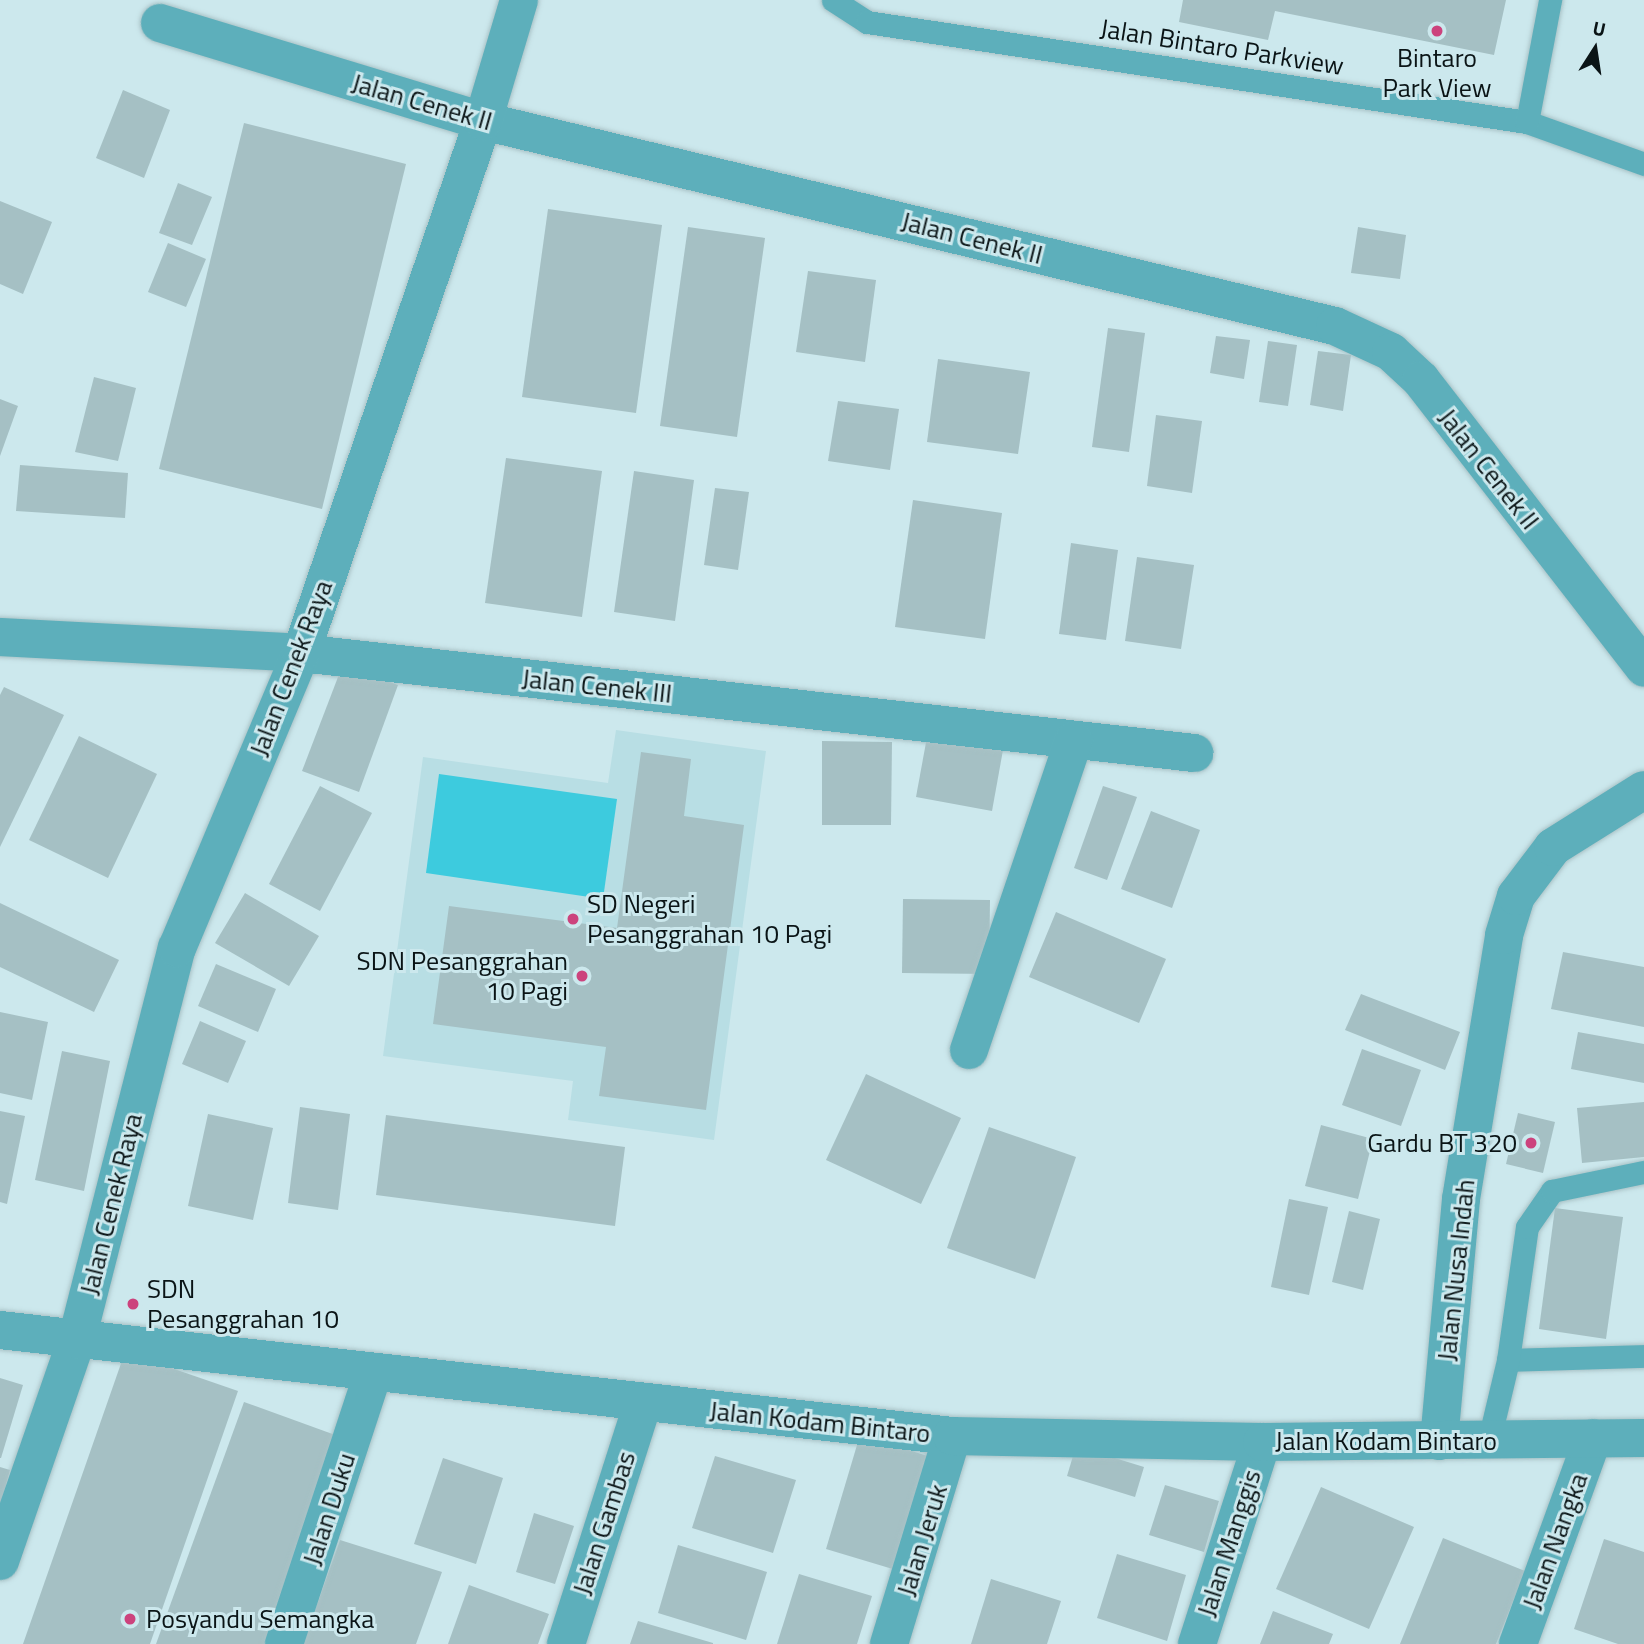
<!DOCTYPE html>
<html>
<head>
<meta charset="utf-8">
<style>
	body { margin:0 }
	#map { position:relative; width:1644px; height:1644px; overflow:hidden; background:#cce8ed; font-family:"Titillium Web",sans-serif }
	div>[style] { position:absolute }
	.built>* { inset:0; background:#b8dee4 }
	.green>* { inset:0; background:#3dcbde }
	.building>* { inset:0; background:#a5c0c4 }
	.roads { filter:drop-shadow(0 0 2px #a9c2c6) drop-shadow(0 0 2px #a9c2c6) }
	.service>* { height:23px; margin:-11.5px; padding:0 11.5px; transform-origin:11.5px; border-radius:11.5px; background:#5dafbb }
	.minor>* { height:38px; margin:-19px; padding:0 19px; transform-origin:19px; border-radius:19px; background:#5dafbb }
	.tertiary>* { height:38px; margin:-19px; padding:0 19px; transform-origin:19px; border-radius:19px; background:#5dafbb }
	.dots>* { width:19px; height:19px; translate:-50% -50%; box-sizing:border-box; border:4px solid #cce8ed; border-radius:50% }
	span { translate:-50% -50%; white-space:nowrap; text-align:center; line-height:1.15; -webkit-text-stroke:6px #cce8ed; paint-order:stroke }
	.street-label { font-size:26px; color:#0a1416 }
	.poi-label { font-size:26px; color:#0a1416 }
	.left { translate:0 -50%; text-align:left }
	.right { translate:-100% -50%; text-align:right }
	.north { position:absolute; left:1560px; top:14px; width:70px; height:70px; -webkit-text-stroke:5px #cce8ed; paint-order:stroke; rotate:12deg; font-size:19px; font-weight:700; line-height:28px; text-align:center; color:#0a1416 }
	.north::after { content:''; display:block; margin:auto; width:24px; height:32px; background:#0a1416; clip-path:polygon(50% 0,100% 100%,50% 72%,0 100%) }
</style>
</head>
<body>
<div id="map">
	<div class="built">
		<i style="clip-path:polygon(616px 730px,766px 751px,714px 1140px,568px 1120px,573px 1081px,383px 1056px,423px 757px,608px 783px)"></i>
	</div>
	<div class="green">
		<i style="clip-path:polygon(439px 774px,617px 799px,603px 899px,426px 873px)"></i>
	</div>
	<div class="building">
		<i style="clip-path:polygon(1183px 0,1506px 0,1494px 55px,1275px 11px,1268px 40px,1179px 22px)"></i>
		<i style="clip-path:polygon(123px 90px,170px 110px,144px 178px,96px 158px)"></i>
		<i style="clip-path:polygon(244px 123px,406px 164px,322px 509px,159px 469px)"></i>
		<i style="clip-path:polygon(178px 183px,212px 197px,192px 245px,159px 233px)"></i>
		<i style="clip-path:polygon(0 201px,52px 222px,23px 294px,0 284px)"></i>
		<i style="clip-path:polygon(548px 209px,662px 225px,636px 413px,522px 397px)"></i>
		<i style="clip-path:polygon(688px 227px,765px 238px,737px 437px,660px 426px)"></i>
		<i style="clip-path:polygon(1358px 227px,1406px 235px,1400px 279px,1351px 273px)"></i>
		<i style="clip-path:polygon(168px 243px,206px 259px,186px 307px,148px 292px)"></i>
		<i style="clip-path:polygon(808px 271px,876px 280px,865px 362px,796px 352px)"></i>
		<i style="clip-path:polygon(1108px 328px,1145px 333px,1129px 452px,1092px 447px)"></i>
		<i style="clip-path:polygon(1216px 336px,1250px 340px,1244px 379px,1210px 373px)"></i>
		<i style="clip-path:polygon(1268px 341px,1297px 345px,1288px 406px,1259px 402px)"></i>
		<i style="clip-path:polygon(1318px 351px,1351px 355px,1343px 411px,1310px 405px)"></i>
		<i style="clip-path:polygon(938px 359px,1030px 372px,1018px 454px,927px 442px)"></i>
		<i style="clip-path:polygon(94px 377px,136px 388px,118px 461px,75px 452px)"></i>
		<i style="clip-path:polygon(0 399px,18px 406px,0 456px)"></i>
		<i style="clip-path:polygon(838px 401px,899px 409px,890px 470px,828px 461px)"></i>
		<i style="clip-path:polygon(1156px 415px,1202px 421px,1192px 493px,1147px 486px)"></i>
		<i style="clip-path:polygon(506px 458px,602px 471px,582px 617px,485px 603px)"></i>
		<i style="clip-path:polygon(20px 465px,128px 473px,125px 518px,16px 511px)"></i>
		<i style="clip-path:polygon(634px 471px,694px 480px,675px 621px,614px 612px)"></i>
		<i style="clip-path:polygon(715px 488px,749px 492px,738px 570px,704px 565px)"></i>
		<i style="clip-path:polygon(913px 500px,1002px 513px,985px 639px,895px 627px)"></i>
		<i style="clip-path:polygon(1071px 543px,1118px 550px,1106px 640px,1059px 634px)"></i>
		<i style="clip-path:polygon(1137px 557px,1194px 565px,1181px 649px,1125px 641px)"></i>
		<i style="clip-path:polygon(343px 664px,398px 685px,359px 792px,302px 771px)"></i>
		<i style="clip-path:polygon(4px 687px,64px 715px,0 847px,0 695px)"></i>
		<i style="clip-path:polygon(79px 736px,157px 774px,108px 878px,29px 840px)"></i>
		<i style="clip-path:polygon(927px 737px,1003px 750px,992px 811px,916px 797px)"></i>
		<i style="clip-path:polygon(822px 741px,892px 742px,891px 825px,822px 825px)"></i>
		<i style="clip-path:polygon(641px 752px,691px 759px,684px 816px,744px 825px,706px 1110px,599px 1096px,606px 1047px,433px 1024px,449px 906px,617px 928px)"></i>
		<i style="clip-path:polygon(320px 786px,372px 813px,320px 911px,269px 884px)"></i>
		<i style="clip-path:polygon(1103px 786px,1137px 797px,1107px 880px,1074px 868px)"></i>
		<i style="clip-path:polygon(1151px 811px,1200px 830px,1172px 908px,1121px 889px)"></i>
		<i style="clip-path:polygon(245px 893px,319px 936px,289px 986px,215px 943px)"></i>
		<i style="clip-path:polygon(903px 899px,990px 900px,989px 974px,902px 973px)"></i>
		<i style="clip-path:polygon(0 903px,119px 960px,94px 1012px,0 967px)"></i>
		<i style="clip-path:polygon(1056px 912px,1166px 959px,1139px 1023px,1029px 977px)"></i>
		<i style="clip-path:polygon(1563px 952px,1644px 967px,1644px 1027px,1551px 1009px)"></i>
		<i style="clip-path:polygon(216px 964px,276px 989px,258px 1032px,198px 1006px)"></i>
		<i style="clip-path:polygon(1361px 994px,1460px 1032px,1445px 1070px,1345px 1030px)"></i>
		<i style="clip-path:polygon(0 1012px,48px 1022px,32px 1100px,0 1093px)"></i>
		<i style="clip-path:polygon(200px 1021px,246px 1041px,228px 1083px,182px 1064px)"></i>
		<i style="clip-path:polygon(1578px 1032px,1644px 1044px,1644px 1083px,1571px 1069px)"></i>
		<i style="clip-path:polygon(1362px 1049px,1421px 1070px,1401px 1126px,1342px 1105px)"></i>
		<i style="clip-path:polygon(62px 1051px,110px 1061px,84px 1191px,35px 1180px)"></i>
		<i style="clip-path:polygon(866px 1074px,961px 1118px,921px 1204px,826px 1160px)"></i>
		<i style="clip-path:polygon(1644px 1102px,1644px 1157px,1582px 1163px,1577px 1108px)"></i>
		<i style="clip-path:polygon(300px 1107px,350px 1114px,338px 1210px,288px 1203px)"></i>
		<i style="clip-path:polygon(0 1111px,25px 1116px,7px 1204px,0 1202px)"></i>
		<i style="clip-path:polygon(1518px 1113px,1555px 1122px,1543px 1173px,1506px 1164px)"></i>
		<i style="clip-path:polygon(208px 1114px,273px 1128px,253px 1220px,188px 1206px)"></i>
		<i style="clip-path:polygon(386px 1115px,625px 1147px,615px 1226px,376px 1195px)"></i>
		<i style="clip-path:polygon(1321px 1125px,1373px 1139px,1358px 1199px,1305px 1186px)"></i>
		<i style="clip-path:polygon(989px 1127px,1076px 1157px,1035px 1279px,947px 1248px)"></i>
		<i style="clip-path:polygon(1289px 1199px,1328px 1207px,1309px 1295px,1271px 1287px)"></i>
		<i style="clip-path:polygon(1555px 1208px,1623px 1217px,1606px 1339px,1539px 1329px)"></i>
		<i style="clip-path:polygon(1349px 1211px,1380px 1219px,1363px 1290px,1332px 1282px)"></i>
		<i style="clip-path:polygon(125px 1352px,238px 1391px,150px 1644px,23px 1644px)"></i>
		<i style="clip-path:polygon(0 1378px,23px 1385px,1px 1458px,0 1458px)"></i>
		<i style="clip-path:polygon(244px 1402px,349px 1440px,274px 1644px,156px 1644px)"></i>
		<i style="clip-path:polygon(860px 1435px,931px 1457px,896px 1570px,826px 1549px)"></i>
		<i style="clip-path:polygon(1076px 1446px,1144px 1467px,1135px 1497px,1067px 1476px)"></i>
		<i style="clip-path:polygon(715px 1456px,796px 1480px,773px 1553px,692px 1528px)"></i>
		<i style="clip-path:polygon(443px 1458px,503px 1478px,476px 1564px,414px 1544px)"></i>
		<i style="clip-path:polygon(0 1467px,10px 1470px,1px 1503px,0 1502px)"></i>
		<i style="clip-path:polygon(1165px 1485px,1219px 1501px,1204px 1552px,1149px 1535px)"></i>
		<i style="clip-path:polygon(1321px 1487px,1414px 1527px,1369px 1629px,1276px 1589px)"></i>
		<i style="clip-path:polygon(534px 1513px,574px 1526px,555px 1584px,516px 1572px)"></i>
		<i style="clip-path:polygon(1443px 1538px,1525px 1571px,1496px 1644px,1400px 1644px)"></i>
		<i style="clip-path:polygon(1604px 1539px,1644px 1552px,1644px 1644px,1618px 1644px,1574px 1629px)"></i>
		<i style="clip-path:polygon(340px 1540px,442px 1572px,416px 1644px,303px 1644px)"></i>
		<i style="clip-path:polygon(678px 1545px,767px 1572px,746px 1640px,658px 1613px)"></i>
		<i style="clip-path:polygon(1117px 1554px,1186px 1575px,1167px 1641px,1097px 1618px)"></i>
		<i style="clip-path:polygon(799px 1574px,872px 1596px,857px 1644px,777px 1644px)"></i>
		<i style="clip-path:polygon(991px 1579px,1061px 1601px,1047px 1644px,971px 1644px)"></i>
		<i style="clip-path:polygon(469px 1585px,549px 1614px,538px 1644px,448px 1644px)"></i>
		<i style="clip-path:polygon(1273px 1611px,1333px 1634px,1329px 1644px,1260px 1644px)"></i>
		<i style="clip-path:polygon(638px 1621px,713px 1643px,713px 1644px,630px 1644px)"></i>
	</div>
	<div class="roads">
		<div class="service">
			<i style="left:833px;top:0;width:40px;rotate:32.9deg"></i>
			<i style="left:867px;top:22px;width:668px;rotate:8.62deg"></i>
			<i style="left:1527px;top:122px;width:124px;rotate:19.7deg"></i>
			<i style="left:1527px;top:122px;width:124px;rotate:-79.3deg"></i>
			<i style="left:1508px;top:1360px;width:136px;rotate:-1.7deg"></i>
			<i style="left:1489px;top:1440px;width:82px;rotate:-76.6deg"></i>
			<i style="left:1508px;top:1360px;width:134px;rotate:-81.9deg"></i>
			<i style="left:1527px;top:1227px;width:44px;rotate:-55.2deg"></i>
			<i style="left:1552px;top:1191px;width:94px;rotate:-11.7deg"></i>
		</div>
		<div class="minor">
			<i style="left:160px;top:23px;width:338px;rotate:16.9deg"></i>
			<i style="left:483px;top:121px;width:876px;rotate:13.53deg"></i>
			<i style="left:1335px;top:326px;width:62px;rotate:24.9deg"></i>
			<i style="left:1391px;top:352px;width:41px;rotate:43deg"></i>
			<i style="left:1421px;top:380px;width:364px;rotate:52.2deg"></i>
			<i style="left:0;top:637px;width:301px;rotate:3deg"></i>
			<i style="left:301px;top:653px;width:899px;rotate:6.39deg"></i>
			<i style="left:969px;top:1050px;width:327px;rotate:-71.3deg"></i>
			<i style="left:1439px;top:1441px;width:243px;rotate:-84.8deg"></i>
			<i style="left:1461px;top:1199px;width:267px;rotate:-80.7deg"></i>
			<i style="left:1504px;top:935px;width:41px;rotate:-72.9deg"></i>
			<i style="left:1516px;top:896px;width:61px;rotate:-52.9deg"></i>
			<i style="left:1553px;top:847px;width:107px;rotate:-32.1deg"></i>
			<i style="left:0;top:1561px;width:235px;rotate:-70.9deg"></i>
			<i style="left:77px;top:1339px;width:404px;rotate:-75.7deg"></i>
			<i style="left:177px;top:948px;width:320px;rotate:-67.2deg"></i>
			<i style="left:301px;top:653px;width:562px;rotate:-71.11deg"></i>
			<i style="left:483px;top:121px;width:126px;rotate:-73.4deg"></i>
			<i style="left:284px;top:1644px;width:285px;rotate:-71.8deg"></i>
			<i style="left:566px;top:1644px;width:253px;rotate:-72.3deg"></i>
			<i style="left:889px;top:1644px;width:217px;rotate:-73.1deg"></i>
			<i style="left:1197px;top:1644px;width:212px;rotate:-72.2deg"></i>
			<i style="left:1518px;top:1644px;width:219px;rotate:-70deg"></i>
		</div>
		<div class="tertiary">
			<i style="left:0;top:1330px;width:958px;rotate:6.35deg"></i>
			<i style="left:952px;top:1436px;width:310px;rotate:1.1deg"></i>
			<i style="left:1262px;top:1442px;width:382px;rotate:-0.6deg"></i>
		</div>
	</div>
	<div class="dots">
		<i style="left:1437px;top:31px;background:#cc437d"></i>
		<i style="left:573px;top:919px;background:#cc437d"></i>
		<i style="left:582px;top:976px;background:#cc437d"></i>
		<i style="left:1531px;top:1143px;background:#cc437d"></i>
		<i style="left:133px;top:1304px;background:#cc437d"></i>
		<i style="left:130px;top:1619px;background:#cc437d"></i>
	</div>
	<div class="street-label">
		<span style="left:1222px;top:47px;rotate:9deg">Jalan Bintaro Parkview</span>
		<span style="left:422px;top:102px;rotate:16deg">Jalan Cenek II</span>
		<span style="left:972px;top:238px;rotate:14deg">Jalan Cenek II</span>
		<span style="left:1489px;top:469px;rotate:52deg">Jalan Cenek II</span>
		<span style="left:291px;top:668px;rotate:-69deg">Jalan Cenek Raya</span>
		<span style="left:597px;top:686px;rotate:6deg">Jalan Cenek III</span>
		<span style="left:111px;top:1204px;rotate:-76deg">Jalan Cenek Raya</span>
		<span style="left:1456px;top:1270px;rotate:-84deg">Jalan Nusa Indah</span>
		<span style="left:820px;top:1422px;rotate:6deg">Jalan Kodam Bintaro</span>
		<span style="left:1386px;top:1441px">Jalan Kodam Bintaro</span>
		<span style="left:329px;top:1509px;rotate:-72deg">Jalan Duku</span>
		<span style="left:604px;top:1523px;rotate:-72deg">Jalan Gambas</span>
		<span style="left:922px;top:1540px;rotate:-73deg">Jalan Jeruk</span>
		<span style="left:1555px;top:1541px;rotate:-70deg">Jalan Nangka</span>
		<span style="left:1229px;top:1543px;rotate:-72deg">Jalan Manggis</span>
	</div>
	<div class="poi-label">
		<span style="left:1437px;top:73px">Bintaro<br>Park View</span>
		<span class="left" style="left:587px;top:919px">SD Negeri<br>Pesanggrahan 10 Pagi</span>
		<span class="right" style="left:568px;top:976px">SDN Pesanggrahan<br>10 Pagi</span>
		<span class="right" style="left:1517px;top:1143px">Gardu BT 320</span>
		<span class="left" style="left:147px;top:1304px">SDN<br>Pesanggrahan 10</span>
		<span class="left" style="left:146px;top:1619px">Posyandu Semangka</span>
	</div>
	<div class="north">U</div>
</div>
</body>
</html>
